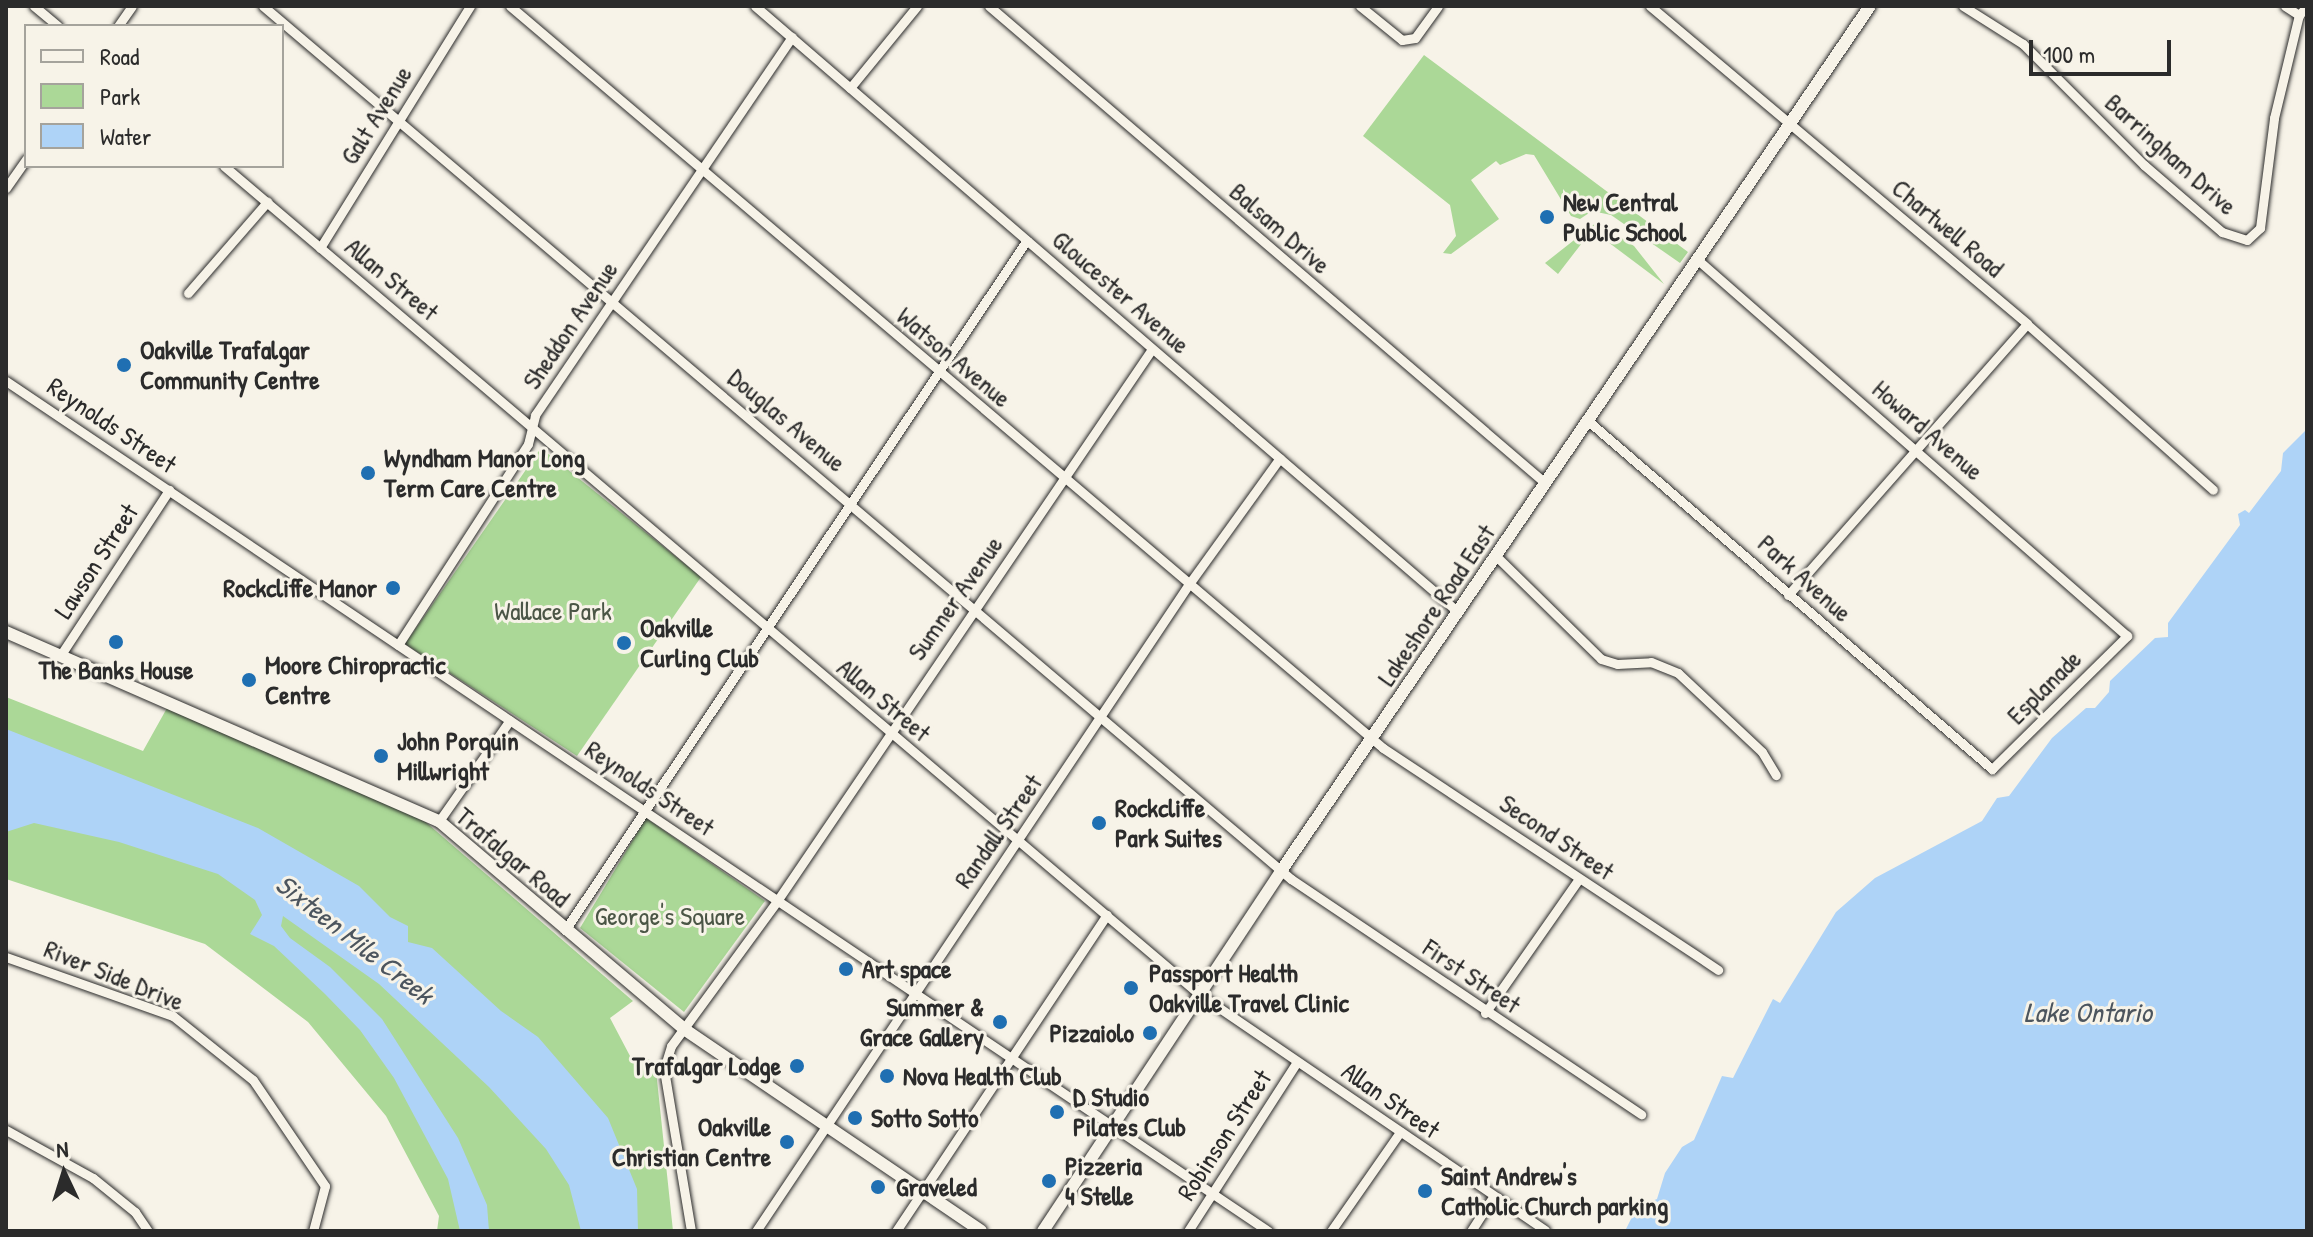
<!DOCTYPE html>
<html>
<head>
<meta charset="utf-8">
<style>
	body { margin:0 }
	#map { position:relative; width:2313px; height:1237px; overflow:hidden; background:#f7f3e8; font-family:"Patrick Hand",sans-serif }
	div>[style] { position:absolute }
	.green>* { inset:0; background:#abd897 }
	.water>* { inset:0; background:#aed3f7 }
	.roads { filter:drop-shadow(0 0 2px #2b2b2b) drop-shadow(0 0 2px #2b2b2b) }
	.minor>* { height:9px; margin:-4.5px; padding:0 4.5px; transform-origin:4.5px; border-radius:4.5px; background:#f7f3e8 }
	.major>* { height:12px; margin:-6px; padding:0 6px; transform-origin:6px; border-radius:6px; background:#f7f3e8 }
	.dots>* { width:22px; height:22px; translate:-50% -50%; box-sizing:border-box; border:4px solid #f7f3e8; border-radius:50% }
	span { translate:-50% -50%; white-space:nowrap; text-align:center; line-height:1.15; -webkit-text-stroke:6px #f7f3e8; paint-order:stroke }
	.street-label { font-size:26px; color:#2b2b2b }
	.poi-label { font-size:26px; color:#2b2b2b; font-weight:700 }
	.left { translate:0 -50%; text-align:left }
	.right { translate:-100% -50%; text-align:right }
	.park-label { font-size:26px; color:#4b5646 }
	.water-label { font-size:28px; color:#4c555e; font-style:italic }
	.frame { position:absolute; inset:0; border:8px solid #2b2b2b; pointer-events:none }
	.legend { position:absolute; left:24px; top:24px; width:260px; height:144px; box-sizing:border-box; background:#f7f3e8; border:2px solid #a5a39c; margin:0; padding:10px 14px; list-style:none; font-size:24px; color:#2b2b2b }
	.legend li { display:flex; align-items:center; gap:16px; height:40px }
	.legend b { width:40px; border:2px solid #a5a39c }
	.north { position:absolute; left:24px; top:1133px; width:80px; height:80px; -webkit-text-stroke:6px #f7f3e8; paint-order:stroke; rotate:356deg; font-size:22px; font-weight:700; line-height:32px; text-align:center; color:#2b2b2b }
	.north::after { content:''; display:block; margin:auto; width:28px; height:36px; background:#2b2b2b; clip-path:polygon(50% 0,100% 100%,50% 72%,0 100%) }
	.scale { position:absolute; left:2029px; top:40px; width:142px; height:36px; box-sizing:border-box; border:4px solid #2b2b2b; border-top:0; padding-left:10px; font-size:24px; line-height:28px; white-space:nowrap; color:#2b2b2b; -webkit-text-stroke:6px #f7f3e8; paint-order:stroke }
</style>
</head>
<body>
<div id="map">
	<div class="green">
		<i style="clip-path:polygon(1424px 55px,1688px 252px,1680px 263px,1611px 215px,1592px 211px,1580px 219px,1571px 216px,1534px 155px,1526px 154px,1500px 165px,1496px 161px,1471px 180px,1499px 219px,1451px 254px,1443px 253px,1456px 236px,1450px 205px,1363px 136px)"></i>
		<i style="clip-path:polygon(1597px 222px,1634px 246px,1664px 284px,1592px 230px,1558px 274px,1545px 263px)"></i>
		<i style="clip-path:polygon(541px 448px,701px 577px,577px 756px,405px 644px)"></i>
		<i style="clip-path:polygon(6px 697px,143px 751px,167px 708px,421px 818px,633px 1001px,610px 1018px,630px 1056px,655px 1061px,673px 1231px,437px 1231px,439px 1216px,386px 1116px,308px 1022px,205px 944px,6px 879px)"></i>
		<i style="clip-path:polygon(646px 818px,765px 901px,684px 1012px,580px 928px)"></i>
	</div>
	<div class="water">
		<i style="clip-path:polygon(2307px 429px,2307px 1231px,1625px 1231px,1637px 1207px,1657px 1199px,1665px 1173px,1682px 1147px,1694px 1140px,1722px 1076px,1733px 1078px,1773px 999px,1780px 1003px,1836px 912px,1875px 878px,1982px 821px,1997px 798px,2009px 796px,2052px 738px,2086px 708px,2095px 708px,2109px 692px,2110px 681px,2155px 638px,2168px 637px,2168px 623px,2240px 525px,2238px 514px,2245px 510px,2249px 513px,2281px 471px,2283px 453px)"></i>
		<i style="clip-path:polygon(6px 729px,258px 828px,359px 886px,390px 917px,408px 926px,408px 942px,432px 948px,501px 1011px,538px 1037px,608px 1118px,637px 1189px,638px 1231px,581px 1231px,569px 1185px,546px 1149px,489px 1087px,379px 984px,283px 916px,281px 926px,290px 938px,330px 967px,382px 1019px,458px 1138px,487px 1205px,489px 1231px,460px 1231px,448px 1179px,394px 1078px,360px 1030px,325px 994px,274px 946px,250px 934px,262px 915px,255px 900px,218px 874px,119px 842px,34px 823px,6px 832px)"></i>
	</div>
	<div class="roads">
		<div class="minor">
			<i style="left:34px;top:6px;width:31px;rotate:40deg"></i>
			<i style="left:263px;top:6px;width:1349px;rotate:40.34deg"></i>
			<i style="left:1291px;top:879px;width:422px;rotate:33.9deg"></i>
			<i style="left:510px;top:6px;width:1146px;rotate:40.36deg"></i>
			<i style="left:1383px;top:748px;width:402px;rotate:33.5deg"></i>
			<i style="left:755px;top:6px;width:928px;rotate:40.76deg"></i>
			<i style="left:989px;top:6px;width:731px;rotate:40.62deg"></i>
			<i style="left:1360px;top:6px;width:54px;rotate:39deg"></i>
			<i style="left:1402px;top:40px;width:13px;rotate:-9deg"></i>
			<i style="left:1415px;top:38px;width:39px;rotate:-54deg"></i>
			<i style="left:1650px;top:6px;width:493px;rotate:40.1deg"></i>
			<i style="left:2027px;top:324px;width:249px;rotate:41.7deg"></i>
			<i style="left:1963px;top:6px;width:71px;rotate:32.3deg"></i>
			<i style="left:2023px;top:44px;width:171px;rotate:45deg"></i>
			<i style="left:2144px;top:165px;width:103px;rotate:40.7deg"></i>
			<i style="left:2222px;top:232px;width:26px;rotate:18deg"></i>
			<i style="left:2247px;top:240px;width:18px;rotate:-43deg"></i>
			<i style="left:2260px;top:228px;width:111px;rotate:-82.7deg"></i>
			<i style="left:2274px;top:118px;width:106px;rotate:-76.4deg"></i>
			<i style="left:2299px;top:15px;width:12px;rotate:-48deg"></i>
			<i style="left:2285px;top:6px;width:17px;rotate:33deg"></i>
			<i style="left:118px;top:26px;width:24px;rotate:-55deg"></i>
			<i style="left:850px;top:88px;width:106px;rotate:-50.7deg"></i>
			<i style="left:224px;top:166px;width:1279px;rotate:40.34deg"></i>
			<i style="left:1199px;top:994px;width:419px;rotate:34.3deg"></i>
			<i style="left:6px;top:188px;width:35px;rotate:-55deg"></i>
			<i style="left:320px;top:248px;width:285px;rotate:-58.2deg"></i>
			<i style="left:188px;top:293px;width:121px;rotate:-49deg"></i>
			<i style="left:6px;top:381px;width:1522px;rotate:33.96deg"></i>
			<i style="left:1587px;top:420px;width:535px;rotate:40.75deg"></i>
			<i style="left:1992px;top:769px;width:190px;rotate:-44.6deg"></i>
			<i style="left:2127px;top:636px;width:570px;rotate:-138.77deg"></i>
			<i style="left:1496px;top:556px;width:147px;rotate:44.4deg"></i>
			<i style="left:1601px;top:659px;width:17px;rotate:17deg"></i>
			<i style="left:1617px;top:664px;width:34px;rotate:-3deg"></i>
			<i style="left:1651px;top:662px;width:29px;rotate:22deg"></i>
			<i style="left:1678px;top:673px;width:115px;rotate:43.2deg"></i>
			<i style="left:1762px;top:752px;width:27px;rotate:59deg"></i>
			<i style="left:1788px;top:595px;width:361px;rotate:-48.6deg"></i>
			<i style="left:398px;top:645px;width:239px;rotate:-57.1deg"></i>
			<i style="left:528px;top:444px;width:30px;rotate:-76deg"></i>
			<i style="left:535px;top:415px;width:457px;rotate:-55.8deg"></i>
			<i style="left:60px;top:656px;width:199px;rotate:-56.7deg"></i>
			<i style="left:439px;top:821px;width:123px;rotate:-54.9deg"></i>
			<i style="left:565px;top:930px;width:830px;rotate:-56.2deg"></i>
			<i style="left:6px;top:957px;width:177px;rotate:19.5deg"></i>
			<i style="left:173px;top:1016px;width:102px;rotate:38.7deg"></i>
			<i style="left:253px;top:1080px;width:128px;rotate:55.8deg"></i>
			<i style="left:325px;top:1186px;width:47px;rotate:104.9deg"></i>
			<i style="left:1485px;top:1013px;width:164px;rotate:-55deg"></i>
			<i style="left:6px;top:1130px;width:99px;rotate:28.9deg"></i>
			<i style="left:93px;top:1178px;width:54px;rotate:39deg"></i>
			<i style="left:135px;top:1212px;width:23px;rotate:56deg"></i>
			<i style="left:691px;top:1231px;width:164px;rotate:-99.5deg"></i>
			<i style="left:664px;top:1069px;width:24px;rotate:-73deg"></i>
			<i style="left:671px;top:1046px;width:180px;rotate:-53.8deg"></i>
			<i style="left:777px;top:901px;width:667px;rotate:-55.81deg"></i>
			<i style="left:756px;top:1231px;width:779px;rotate:-56.21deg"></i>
			<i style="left:1189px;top:584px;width:155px;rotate:-54.2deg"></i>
			<i style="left:896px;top:1231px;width:380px;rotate:-56.3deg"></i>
			<i style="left:1188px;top:1231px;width:201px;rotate:-57.2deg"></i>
			<i style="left:1331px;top:1231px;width:121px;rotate:-55.1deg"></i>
			<i style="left:1471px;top:1231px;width:40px;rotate:-57.1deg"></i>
		</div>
		<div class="major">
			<i style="left:6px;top:632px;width:472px;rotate:23.6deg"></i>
			<i style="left:439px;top:821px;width:321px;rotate:40.3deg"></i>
			<i style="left:684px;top:1029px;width:359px;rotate:34.2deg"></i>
			<i style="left:1043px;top:1231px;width:432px;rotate:-56.5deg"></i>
			<i style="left:1281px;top:871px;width:1046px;rotate:-55.75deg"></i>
		</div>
	</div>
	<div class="dots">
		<i style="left:1547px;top:217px;background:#1f6fb2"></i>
		<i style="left:124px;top:365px;background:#1f6fb2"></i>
		<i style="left:368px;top:473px;background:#1f6fb2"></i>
		<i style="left:393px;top:588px;background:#1f6fb2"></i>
		<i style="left:116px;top:642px;background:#1f6fb2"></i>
		<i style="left:624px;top:643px;background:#1f6fb2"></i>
		<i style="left:249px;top:680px;background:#1f6fb2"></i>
		<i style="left:381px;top:756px;background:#1f6fb2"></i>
		<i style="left:1099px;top:823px;background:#1f6fb2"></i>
		<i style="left:846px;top:969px;background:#1f6fb2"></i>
		<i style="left:1131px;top:988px;background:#1f6fb2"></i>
		<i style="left:1000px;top:1022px;background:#1f6fb2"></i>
		<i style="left:1150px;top:1033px;background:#1f6fb2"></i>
		<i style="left:797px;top:1066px;background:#1f6fb2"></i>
		<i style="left:887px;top:1076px;background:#1f6fb2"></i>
		<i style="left:1057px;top:1112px;background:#1f6fb2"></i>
		<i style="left:855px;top:1118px;background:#1f6fb2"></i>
		<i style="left:787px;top:1142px;background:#1f6fb2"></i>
		<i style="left:1049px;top:1181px;background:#1f6fb2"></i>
		<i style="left:878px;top:1187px;background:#1f6fb2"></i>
		<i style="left:1425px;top:1191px;background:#1f6fb2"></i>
	</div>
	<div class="street-label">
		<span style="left:376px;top:115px;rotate:-58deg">Galt Avenue</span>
		<span style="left:2171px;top:154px;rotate:42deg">Barringham Drive</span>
		<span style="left:1280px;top:228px;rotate:41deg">Balsam Drive</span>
		<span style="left:1948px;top:228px;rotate:40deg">Chartwell Road</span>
		<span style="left:392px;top:279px;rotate:40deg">Allan Street</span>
		<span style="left:1121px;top:292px;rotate:41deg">Gloucester Avenue</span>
		<span style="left:570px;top:325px;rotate:-56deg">Sheddon Avenue</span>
		<span style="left:954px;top:357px;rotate:40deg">Watson Avenue</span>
		<span style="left:787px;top:420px;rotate:40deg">Douglas Avenue</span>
		<span style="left:112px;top:425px;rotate:34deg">Reynolds Street</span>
		<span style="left:1928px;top:430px;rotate:41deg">Howard Avenue</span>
		<span style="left:96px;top:561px;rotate:-57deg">Lawson Street</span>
		<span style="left:1805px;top:578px;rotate:42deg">Park Avenue</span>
		<span style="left:955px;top:598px;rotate:-55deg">Sumner Avenue</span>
		<span style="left:1436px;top:605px;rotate:-56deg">Lakeshore Road East</span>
		<span style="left:2044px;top:687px;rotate:-45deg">Esplanade</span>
		<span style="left:884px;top:700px;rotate:40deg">Allan Street</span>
		<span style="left:650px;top:788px;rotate:34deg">Reynolds Street</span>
		<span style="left:998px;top:831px;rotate:-55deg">Randall Street</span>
		<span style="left:1557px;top:837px;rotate:34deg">Second Street</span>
		<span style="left:513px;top:857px;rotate:40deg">Trafalgar Road</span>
		<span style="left:114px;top:975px;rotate:22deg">River Side Drive</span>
		<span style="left:1472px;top:976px;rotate:34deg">First Street</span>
		<span style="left:1391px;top:1100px;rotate:35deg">Allan Street</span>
		<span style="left:1224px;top:1135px;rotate:-57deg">Robinson Street</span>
	</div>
	<div class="poi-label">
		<span class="left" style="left:1563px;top:217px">New Central<br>Public School</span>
		<span class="left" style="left:140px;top:365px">Oakville Trafalgar<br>Community Centre</span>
		<span class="left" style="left:384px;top:473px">Wyndham Manor Long<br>Term Care Centre</span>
		<span class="right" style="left:377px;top:588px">Rockcliffe Manor</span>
		<span class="left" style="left:640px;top:643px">Oakville<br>Curling Club</span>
		<span class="left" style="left:265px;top:680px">Moore Chiropractic<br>Centre</span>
		<span style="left:116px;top:670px">The Banks House</span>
		<span class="left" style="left:397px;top:756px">John Porquin<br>Millwright</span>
		<span class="left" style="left:1115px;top:823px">Rockcliffe<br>Park Suites</span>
		<span class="left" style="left:862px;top:969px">Art space</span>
		<span class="left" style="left:1149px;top:988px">Passport Health<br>Oakville Travel Clinic</span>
		<span class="right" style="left:984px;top:1022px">Summer &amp;<br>Grace Gallery</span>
		<span class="right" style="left:1134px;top:1033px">Pizzaiolo</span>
		<span class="right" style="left:781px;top:1066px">Trafalgar Lodge</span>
		<span class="left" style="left:903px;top:1076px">Nova Health Club</span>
		<span class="left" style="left:1073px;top:1112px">D Studio<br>Pilates Club</span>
		<span class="left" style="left:871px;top:1118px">Sotto Sotto</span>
		<span class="right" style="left:771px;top:1142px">Oakville<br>Christian Centre</span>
		<span class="left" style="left:1065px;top:1181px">Pizzeria<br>4 Stelle</span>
		<span class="left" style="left:1441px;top:1191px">Saint Andrew's<br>Catholic Church parking</span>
		<span class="left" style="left:896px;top:1187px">Graveled</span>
	</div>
	<div class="park-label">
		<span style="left:553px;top:611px">Wallace Park</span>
		<span style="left:670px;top:916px">George's Square</span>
	</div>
	<div class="water-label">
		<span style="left:355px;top:939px;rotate:38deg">Sixteen Mile Creek</span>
		<span style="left:2088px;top:1012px">Lake Ontario</span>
	</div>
	<div class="frame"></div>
	<ul class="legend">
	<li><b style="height:10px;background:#f7f3e8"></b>Road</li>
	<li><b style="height:22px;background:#abd897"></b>Park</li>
	<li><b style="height:22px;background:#aed3f7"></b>Water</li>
	</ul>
	<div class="north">N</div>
	<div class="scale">100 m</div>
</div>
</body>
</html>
